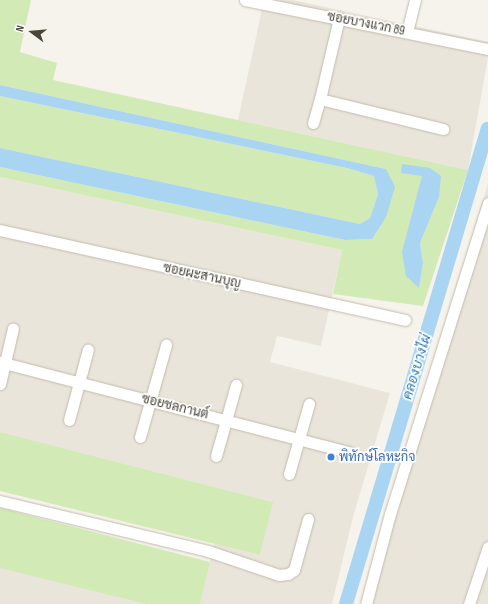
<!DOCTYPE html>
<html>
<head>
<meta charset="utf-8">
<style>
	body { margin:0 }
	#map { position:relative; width:488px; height:604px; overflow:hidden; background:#f6f3ec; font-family:"Sofia Sans Condensed",Sarabun,sans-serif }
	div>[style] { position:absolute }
	.residential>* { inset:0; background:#eae5da }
	.green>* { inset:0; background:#d2eab5 }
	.water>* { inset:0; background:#a9d4f2 }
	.canal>* { height:14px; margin:-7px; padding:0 7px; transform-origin:7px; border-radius:7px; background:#a9d4f2 }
	.roads { filter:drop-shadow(0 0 1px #c2bbae) drop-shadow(0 0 1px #c2bbae) }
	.street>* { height:11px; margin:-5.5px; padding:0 5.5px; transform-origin:5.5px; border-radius:5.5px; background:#fff }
	.dots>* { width:11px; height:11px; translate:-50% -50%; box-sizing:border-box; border:2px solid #fff; border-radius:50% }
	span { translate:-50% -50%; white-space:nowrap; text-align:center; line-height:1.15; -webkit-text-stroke:3.5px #fff; paint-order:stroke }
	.street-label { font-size:13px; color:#4b4439 }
	.shop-label { font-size:13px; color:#366cbe }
	.left { translate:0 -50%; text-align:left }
	.water-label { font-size:14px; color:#2e7ab2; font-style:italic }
	.north { position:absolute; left:12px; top:12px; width:40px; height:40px; -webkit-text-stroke:3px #fff; paint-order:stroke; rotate:286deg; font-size:11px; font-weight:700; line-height:16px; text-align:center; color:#4b4439 }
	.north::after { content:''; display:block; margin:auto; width:14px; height:18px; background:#4b4439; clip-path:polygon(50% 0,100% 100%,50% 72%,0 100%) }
</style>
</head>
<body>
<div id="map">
	<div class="residential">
		<i style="clip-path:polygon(264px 0,293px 0,488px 42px,488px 57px,468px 170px,238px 120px)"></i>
		<i style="clip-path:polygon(0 177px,342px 250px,321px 346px,277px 336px,270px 362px,390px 393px,353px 517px,332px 604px,200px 604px,214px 543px,260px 555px,272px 502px,0 432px)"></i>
		<i style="clip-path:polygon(488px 183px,488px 604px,362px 604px)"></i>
		<i style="clip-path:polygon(0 568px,2px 568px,146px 604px,0 604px)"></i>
	</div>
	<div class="green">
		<i style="clip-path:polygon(evenodd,0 0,31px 0,20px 52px,57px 63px,53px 80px,468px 170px,423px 306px,333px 294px,342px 250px,0 177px,0 167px,345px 240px,371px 239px,386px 169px,0 85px,0 0,422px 176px,439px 197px,420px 243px,423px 263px,419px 287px,417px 199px,422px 176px)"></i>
		<i style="clip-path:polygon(0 96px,347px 168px,374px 176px,378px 194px,370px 218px,360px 224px,0 148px)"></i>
		<i style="clip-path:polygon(0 432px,273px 502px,260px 555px,0 491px)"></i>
		<i style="clip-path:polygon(0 508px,210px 562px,200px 604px,146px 604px,0 568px)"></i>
	</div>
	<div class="water">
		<i style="clip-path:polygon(0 85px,386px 169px,395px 187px,386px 217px,372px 239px,345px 240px,0 167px,0 148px,360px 224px,370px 218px,378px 194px,374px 176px,347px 168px,0 96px)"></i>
		<i style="clip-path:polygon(402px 164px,430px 168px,441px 176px,439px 197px,420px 243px,423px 263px,419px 288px,406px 276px,402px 252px,422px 176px,401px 173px)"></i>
	</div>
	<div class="canal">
		<i style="left:346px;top:604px;width:496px;rotate:-73.4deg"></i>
	</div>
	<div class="roads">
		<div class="street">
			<i style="left:245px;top:0;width:248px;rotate:11.4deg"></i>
			<i style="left:339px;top:18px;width:83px;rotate:103.2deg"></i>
			<i style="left:320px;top:99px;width:127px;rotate:13.7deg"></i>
			<i style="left:407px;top:32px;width:33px;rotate:-76deg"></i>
			<i style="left:313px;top:123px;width:25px;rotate:-74deg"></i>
			<i style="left:0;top:230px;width:415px;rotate:12.5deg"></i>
			<i style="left:0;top:362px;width:363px;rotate:14.5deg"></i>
			<i style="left:0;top:384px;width:57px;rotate:-76.9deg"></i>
			<i style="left:69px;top:420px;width:73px;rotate:-75deg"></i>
			<i style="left:140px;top:437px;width:96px;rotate:-74.2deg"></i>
			<i style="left:216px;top:456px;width:74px;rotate:-74.3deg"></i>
			<i style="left:289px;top:474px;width:73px;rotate:-74.1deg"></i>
			<i style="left:0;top:501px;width:214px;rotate:13.5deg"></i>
			<i style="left:208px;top:551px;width:75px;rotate:18.7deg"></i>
			<i style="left:279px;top:575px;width:9px;rotate:-6deg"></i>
			<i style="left:288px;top:574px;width:7px;rotate:-34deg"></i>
			<i style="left:294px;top:570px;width:53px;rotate:-74.6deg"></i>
			<i style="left:366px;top:604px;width:93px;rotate:-75.1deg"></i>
			<i style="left:390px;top:514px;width:326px;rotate:-72.5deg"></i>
			<i style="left:469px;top:604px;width:60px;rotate:-71.6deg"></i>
		</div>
	</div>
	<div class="dots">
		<i style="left:331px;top:457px;background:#3f7fe0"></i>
	</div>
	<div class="street-label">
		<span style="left:366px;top:24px;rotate:11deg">ซอยบางแวก 89</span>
		<span style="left:202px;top:276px;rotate:12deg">ซอยผะสานบุญ</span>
		<span style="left:175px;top:407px;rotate:14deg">ซอยชลกานต์</span>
	</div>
	<div class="shop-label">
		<span class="left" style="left:339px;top:457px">พิทักษ์โลหะกิจ</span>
	</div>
	<div class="water-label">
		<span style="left:417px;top:367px;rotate:-73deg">คลองบางไผ่</span>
	</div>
	<div class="north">N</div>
</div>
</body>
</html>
